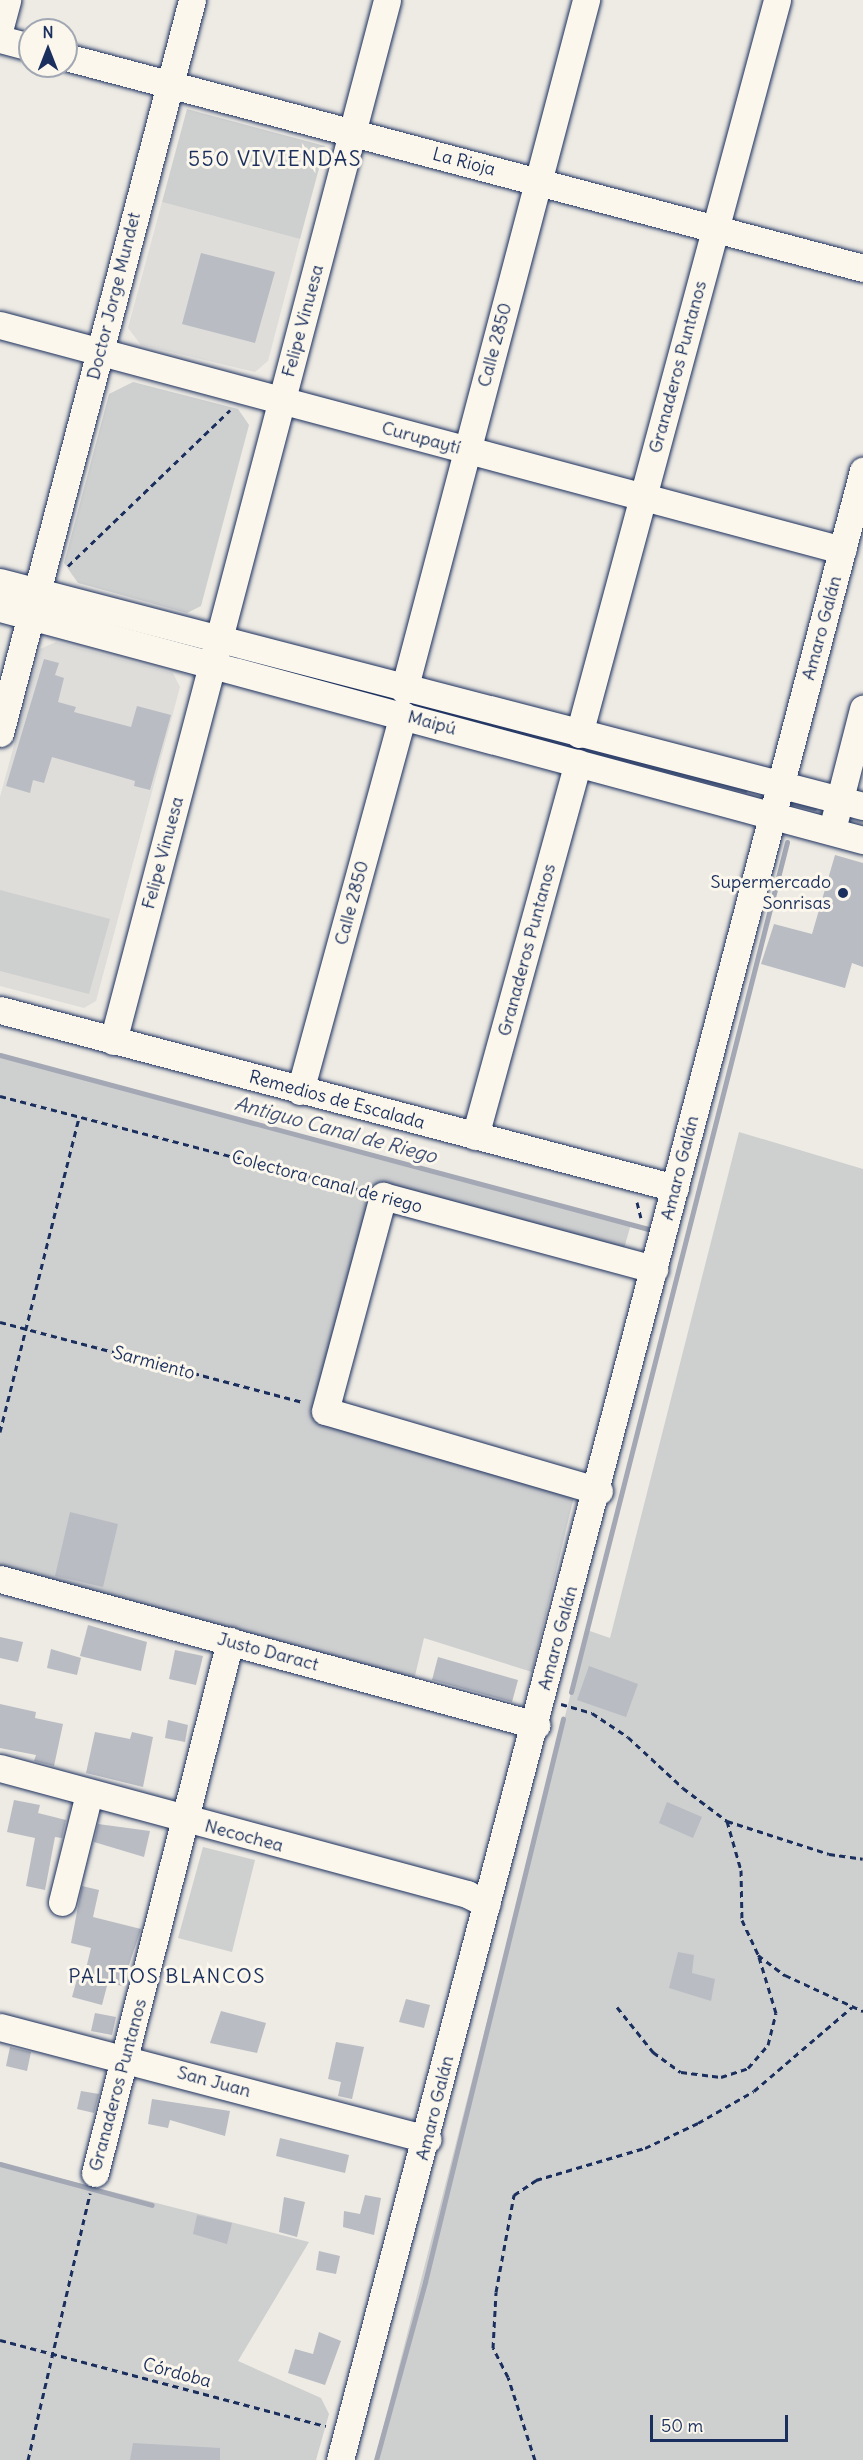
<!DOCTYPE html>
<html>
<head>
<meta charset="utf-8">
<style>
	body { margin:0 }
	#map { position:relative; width:863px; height:2460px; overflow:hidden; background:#eeebe4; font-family:Delius,sans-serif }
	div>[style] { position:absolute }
	.built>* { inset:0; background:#deddda }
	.green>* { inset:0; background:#cecfcf }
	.stream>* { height:5px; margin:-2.5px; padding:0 2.5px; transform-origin:2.5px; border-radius:2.5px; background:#a3a8b4 }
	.building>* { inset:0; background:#b9bcc3 }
	.path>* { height:3px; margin-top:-1.5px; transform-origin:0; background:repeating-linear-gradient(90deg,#1b2f5e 0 6px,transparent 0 10.5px) }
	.roads { filter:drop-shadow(0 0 2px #1b2f5e) drop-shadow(0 0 2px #1b2f5e) }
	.minor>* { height:27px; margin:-13.5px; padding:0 13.5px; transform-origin:13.5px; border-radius:13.5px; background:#fbf7ec }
	.dots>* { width:16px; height:16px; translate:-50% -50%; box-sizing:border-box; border:3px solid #fbf7ec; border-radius:50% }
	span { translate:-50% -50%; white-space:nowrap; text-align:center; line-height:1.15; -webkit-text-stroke:6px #fbf7ec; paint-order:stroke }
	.street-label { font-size:18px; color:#1b2f5e }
	.poi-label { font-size:18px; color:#1b2f5e }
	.right { translate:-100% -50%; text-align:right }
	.water-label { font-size:20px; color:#445378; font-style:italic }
	.neighbourhood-label { font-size:20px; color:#1b2f5e; letter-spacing:1.5px }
	.quarter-label { font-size:21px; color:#1b2f5e; letter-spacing:1.5px }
	.north { position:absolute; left:18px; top:18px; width:60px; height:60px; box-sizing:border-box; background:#fbf7ec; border:2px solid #a1a7b3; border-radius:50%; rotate:0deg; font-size:16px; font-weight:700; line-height:24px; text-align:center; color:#1b2f5e }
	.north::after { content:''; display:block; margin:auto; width:21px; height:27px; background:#1b2f5e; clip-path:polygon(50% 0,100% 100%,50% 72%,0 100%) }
	.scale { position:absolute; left:650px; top:2415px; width:138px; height:27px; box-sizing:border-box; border:3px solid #1b2f5e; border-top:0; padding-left:8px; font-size:18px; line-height:21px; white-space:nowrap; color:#1b2f5e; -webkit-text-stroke:4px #fbf7ec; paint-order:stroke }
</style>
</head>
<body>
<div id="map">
	<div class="built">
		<i style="clip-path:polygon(162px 202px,300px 239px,268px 361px,255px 372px,141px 345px,128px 328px)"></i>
		<i style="clip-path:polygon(56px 642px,173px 673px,180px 687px,96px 1001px,84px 1008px,0 986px,0 797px,40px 649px)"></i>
	</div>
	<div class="green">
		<i style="clip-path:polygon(187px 109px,325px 146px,300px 239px,162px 202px)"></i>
		<i style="clip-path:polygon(133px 382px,238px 409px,249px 425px,201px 606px,187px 613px,78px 583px,64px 563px,109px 394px)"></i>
		<i style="clip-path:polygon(0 890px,110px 919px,89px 994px,0 971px)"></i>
		<i style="clip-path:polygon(0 1057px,631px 1224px,621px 1259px,383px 1196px,325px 1410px,577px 1484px,532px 1672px,424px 1638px,414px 1680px,0 1567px)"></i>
		<i style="clip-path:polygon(739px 1132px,863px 1169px,863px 2460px,375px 2460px,587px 1630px,610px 1638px)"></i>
		<i style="clip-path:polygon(203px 1847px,255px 1860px,232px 1952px,178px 1938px)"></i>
		<i style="clip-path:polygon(0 2163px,309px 2242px,238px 2361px,321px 2398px,329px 2414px,316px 2460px,0 2460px)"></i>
	</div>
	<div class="stream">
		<i style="left:256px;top:663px;width:505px;rotate:14.56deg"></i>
		<i style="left:793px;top:803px;width:22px;rotate:13deg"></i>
		<i style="left:0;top:1055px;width:679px;rotate:15.02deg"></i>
		<i style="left:571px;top:1692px;width:877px;rotate:-75.74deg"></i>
		<i style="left:0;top:2164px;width:157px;rotate:15.1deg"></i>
		<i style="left:376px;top:2460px;width:185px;rotate:-74.6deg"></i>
		<i style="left:425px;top:2282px;width:580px;rotate:-76.23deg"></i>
	</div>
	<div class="building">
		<i style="clip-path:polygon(201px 253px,275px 272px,255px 343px,182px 324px)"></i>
		<i style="clip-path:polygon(44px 659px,59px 663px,55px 675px,64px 678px,58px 702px,76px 707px,74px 712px,131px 727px,137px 706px,171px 715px,150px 790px,134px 786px,135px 781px,52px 757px,44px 783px,33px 780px,30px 793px,6px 786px)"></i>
		<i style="clip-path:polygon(835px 855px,863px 863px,863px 967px,852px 963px,845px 988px,761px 964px,774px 924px,812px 934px)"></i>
		<i style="clip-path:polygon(70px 1512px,118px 1524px,103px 1587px,55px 1576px)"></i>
		<i style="clip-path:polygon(88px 1625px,147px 1642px,141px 1671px,80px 1656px)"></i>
		<i style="clip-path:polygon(0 1637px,23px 1642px,18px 1662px,0 1658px)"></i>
		<i style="clip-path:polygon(51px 1649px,81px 1658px,77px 1675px,47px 1668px)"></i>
		<i style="clip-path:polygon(175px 1650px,203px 1656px,196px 1685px,169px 1679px)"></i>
		<i style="clip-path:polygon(438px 1657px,518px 1680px,512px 1702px,432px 1680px)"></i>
		<i style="clip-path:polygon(589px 1666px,638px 1684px,626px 1717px,577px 1700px)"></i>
		<i style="clip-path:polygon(0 1704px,36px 1712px,35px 1718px,63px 1724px,54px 1766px,34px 1761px,36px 1755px,0 1748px)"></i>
		<i style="clip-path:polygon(168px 1720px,188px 1725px,185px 1742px,165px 1738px)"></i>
		<i style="clip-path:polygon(95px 1732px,130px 1739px,132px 1732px,153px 1737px,143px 1787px,86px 1773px)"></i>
		<i style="clip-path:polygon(14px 1800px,40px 1805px,38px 1813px,66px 1820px,62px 1838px,55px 1837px,45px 1890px,26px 1886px,35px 1838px,7px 1832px)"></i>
		<i style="clip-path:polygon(667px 1802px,702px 1817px,693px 1838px,659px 1823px)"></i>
		<i style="clip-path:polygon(98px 1824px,150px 1831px,144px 1857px,94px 1842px)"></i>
		<i style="clip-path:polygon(82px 1886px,99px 1890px,93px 1917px,141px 1929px,122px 1986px,108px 1982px,102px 2005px,72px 1997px,77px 1979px,83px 1981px,91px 1948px,71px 1943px)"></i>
		<i style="clip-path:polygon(678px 1952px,694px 1955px,692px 1973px,715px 1979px,711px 2001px,669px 1988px)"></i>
		<i style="clip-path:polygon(406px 1999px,430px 2005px,424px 2028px,399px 2022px)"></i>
		<i style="clip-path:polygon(221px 2011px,266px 2023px,257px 2053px,210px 2043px)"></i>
		<i style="clip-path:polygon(95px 2013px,116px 2017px,112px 2035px,91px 2031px)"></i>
		<i style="clip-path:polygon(336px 2042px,364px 2047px,352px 2099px,338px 2096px,341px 2082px,328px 2079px)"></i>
		<i style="clip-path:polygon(10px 2047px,31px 2052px,27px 2071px,6px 2066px)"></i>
		<i style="clip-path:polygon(81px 2091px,99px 2094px,94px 2113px,77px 2109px)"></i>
		<i style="clip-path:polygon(152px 2099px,230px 2111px,225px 2136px,170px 2120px,168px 2128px,148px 2124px)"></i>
		<i style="clip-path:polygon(280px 2138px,349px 2155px,345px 2173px,276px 2156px)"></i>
		<i style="clip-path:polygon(365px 2195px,381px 2198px,374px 2235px,343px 2227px,344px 2211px,360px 2214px)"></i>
		<i style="clip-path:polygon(284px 2197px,305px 2202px,297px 2237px,279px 2232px)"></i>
		<i style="clip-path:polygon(197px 2215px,232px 2223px,227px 2244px,193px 2234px)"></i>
		<i style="clip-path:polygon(319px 2251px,340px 2256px,336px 2274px,316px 2270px)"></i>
		<i style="clip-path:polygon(319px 2332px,341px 2341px,325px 2385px,288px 2373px,295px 2349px,313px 2354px)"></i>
		<i style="clip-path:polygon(133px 2443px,220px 2448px,220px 2460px,130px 2460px)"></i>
	</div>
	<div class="path">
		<i style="left:68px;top:566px;width:225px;rotate:-43.9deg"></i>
		<i style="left:0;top:1096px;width:373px;rotate:14.6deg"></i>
		<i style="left:637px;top:1202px;width:16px;rotate:76deg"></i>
		<i style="left:0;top:1322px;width:313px;rotate:14.8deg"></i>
		<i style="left:0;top:1432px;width:325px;rotate:-75.9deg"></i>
		<i style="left:561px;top:1704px;width:32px;rotate:16deg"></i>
		<i style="left:592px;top:1713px;width:43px;rotate:33.7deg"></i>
		<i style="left:628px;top:1737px;width:75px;rotate:42.8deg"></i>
		<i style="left:683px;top:1788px;width:55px;rotate:36.9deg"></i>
		<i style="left:727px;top:1821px;width:51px;rotate:74.1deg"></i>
		<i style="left:741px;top:1870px;width:50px;rotate:88.9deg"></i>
		<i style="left:742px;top:1920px;width:38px;rotate:65deg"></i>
		<i style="left:758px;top:1955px;width:34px;rotate:37deg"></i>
		<i style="left:785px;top:1975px;width:86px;rotate:24.8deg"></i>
		<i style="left:727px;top:1821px;width:107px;rotate:17.9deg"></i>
		<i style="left:829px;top:1854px;width:34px;rotate:8deg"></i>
		<i style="left:617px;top:2007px;width:58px;rotate:51.3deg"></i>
		<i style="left:653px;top:2052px;width:34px;rotate:36deg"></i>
		<i style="left:681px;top:2072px;width:40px;rotate:7.1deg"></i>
		<i style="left:721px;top:2077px;width:28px;rotate:-18deg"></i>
		<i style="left:748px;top:2068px;width:30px;rotate:-49deg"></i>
		<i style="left:768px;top:2045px;width:33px;rotate:-76deg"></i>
		<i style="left:776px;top:2013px;width:59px;rotate:-106.9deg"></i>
		<i style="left:0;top:2340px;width:337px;rotate:14.8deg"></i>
		<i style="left:28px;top:2460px;width:274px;rotate:-76.9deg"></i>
		<i style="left:535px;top:2460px;width:87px;rotate:-108deg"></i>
		<i style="left:508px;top:2377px;width:33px;rotate:-117deg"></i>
		<i style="left:493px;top:2348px;width:56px;rotate:-86.9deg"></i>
		<i style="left:496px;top:2292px;width:99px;rotate:-79.5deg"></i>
		<i style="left:514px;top:2195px;width:27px;rotate:-34deg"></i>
		<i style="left:536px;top:2180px;width:114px;rotate:-16.4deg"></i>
		<i style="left:645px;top:2148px;width:59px;rotate:-25.3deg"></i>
		<i style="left:698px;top:2123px;width:64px;rotate:-29.7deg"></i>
		<i style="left:754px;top:2091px;width:129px;rotate:-40.6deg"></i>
	</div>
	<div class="roads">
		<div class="minor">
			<i style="left:0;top:27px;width:28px;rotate:-75deg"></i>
			<i style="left:0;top:39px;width:31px;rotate:15deg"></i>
			<i style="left:66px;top:57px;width:824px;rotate:14.83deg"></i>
			<i style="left:0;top:325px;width:872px;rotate:14.96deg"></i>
			<i style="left:0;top:582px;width:892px;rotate:14.55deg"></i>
			<i style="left:0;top:608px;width:894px;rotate:15.05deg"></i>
			<i style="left:404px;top:690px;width:714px;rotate:-75.22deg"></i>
			<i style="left:0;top:733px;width:758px;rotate:-75.32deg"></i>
			<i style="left:579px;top:734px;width:760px;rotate:-74.9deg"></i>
			<i style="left:835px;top:818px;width:113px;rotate:-75.6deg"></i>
			<i style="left:0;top:1010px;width:698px;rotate:14.77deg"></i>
			<i style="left:113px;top:1041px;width:1076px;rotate:-75.25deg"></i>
			<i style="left:300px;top:1091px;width:390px;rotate:-74.7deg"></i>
			<i style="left:475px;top:1136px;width:387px;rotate:-74.6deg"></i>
			<i style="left:599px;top:1491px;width:285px;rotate:-163.7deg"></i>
			<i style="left:325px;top:1411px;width:223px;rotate:-74.9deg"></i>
			<i style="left:383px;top:1196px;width:281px;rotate:15.1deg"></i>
			<i style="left:0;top:1579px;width:556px;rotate:15.24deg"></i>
			<i style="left:0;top:1768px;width:484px;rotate:15.1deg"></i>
			<i style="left:467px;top:1894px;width:22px;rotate:27deg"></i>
			<i style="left:62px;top:1902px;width:111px;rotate:-76deg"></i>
			<i style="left:0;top:2027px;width:442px;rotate:14.7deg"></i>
			<i style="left:95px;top:2173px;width:549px;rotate:-75.76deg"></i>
			<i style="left:340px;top:2460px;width:2057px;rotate:-75.27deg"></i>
		</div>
	</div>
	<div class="dots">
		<i style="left:843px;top:893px;background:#1b2f5e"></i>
	</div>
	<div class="street-label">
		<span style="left:464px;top:162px;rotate:15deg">La Rioja</span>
		<span style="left:114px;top:296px;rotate:-76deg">Doctor Jorge Mundet</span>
		<span style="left:303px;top:321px;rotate:-75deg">Felipe Vinuesa</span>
		<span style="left:495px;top:345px;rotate:-75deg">Calle 2850</span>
		<span style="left:678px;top:367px;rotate:-75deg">Granaderos Puntanos</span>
		<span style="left:421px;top:438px;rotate:15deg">Curupaytí</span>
		<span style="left:822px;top:628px;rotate:-75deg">Amaro Galán</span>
		<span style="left:432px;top:723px;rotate:15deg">Maipú</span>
		<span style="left:163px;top:853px;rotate:-75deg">Felipe Vinuesa</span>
		<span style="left:352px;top:903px;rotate:-75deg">Calle 2850</span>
		<span style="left:527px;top:950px;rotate:-75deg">Granaderos Puntanos</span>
		<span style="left:337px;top:1100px;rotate:15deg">Remedios de Escalada</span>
		<span style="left:680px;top:1168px;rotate:-76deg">Amaro Galán</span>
		<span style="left:327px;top:1182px;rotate:15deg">Colectora canal de riego</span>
		<span style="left:154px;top:1363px;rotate:15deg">Sarmiento</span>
		<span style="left:558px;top:1638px;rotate:-75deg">Amaro Galán</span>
		<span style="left:268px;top:1652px;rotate:15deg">Justo Daract</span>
		<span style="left:244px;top:1836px;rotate:15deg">Necochea</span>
		<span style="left:214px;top:2082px;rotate:15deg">San Juan</span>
		<span style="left:118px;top:2085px;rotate:-75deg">Granaderos Puntanos</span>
		<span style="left:435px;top:2108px;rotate:-76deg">Amaro Galán</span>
		<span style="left:177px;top:2373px;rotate:15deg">Córdoba</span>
	</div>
	<div class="poi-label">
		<span class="right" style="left:831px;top:893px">Supermercado<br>Sonrisas</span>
	</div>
	<div class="water-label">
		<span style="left:336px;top:1129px;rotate:15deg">Antiguo Canal de Riego</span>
	</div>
	<div class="neighbourhood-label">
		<span style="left:167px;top:1975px">PALITOS BLANCOS</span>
	</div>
	<div class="quarter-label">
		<span style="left:275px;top:159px">550 VIVIENDAS</span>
	</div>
	<div class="north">N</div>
	<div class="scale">50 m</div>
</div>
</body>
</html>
